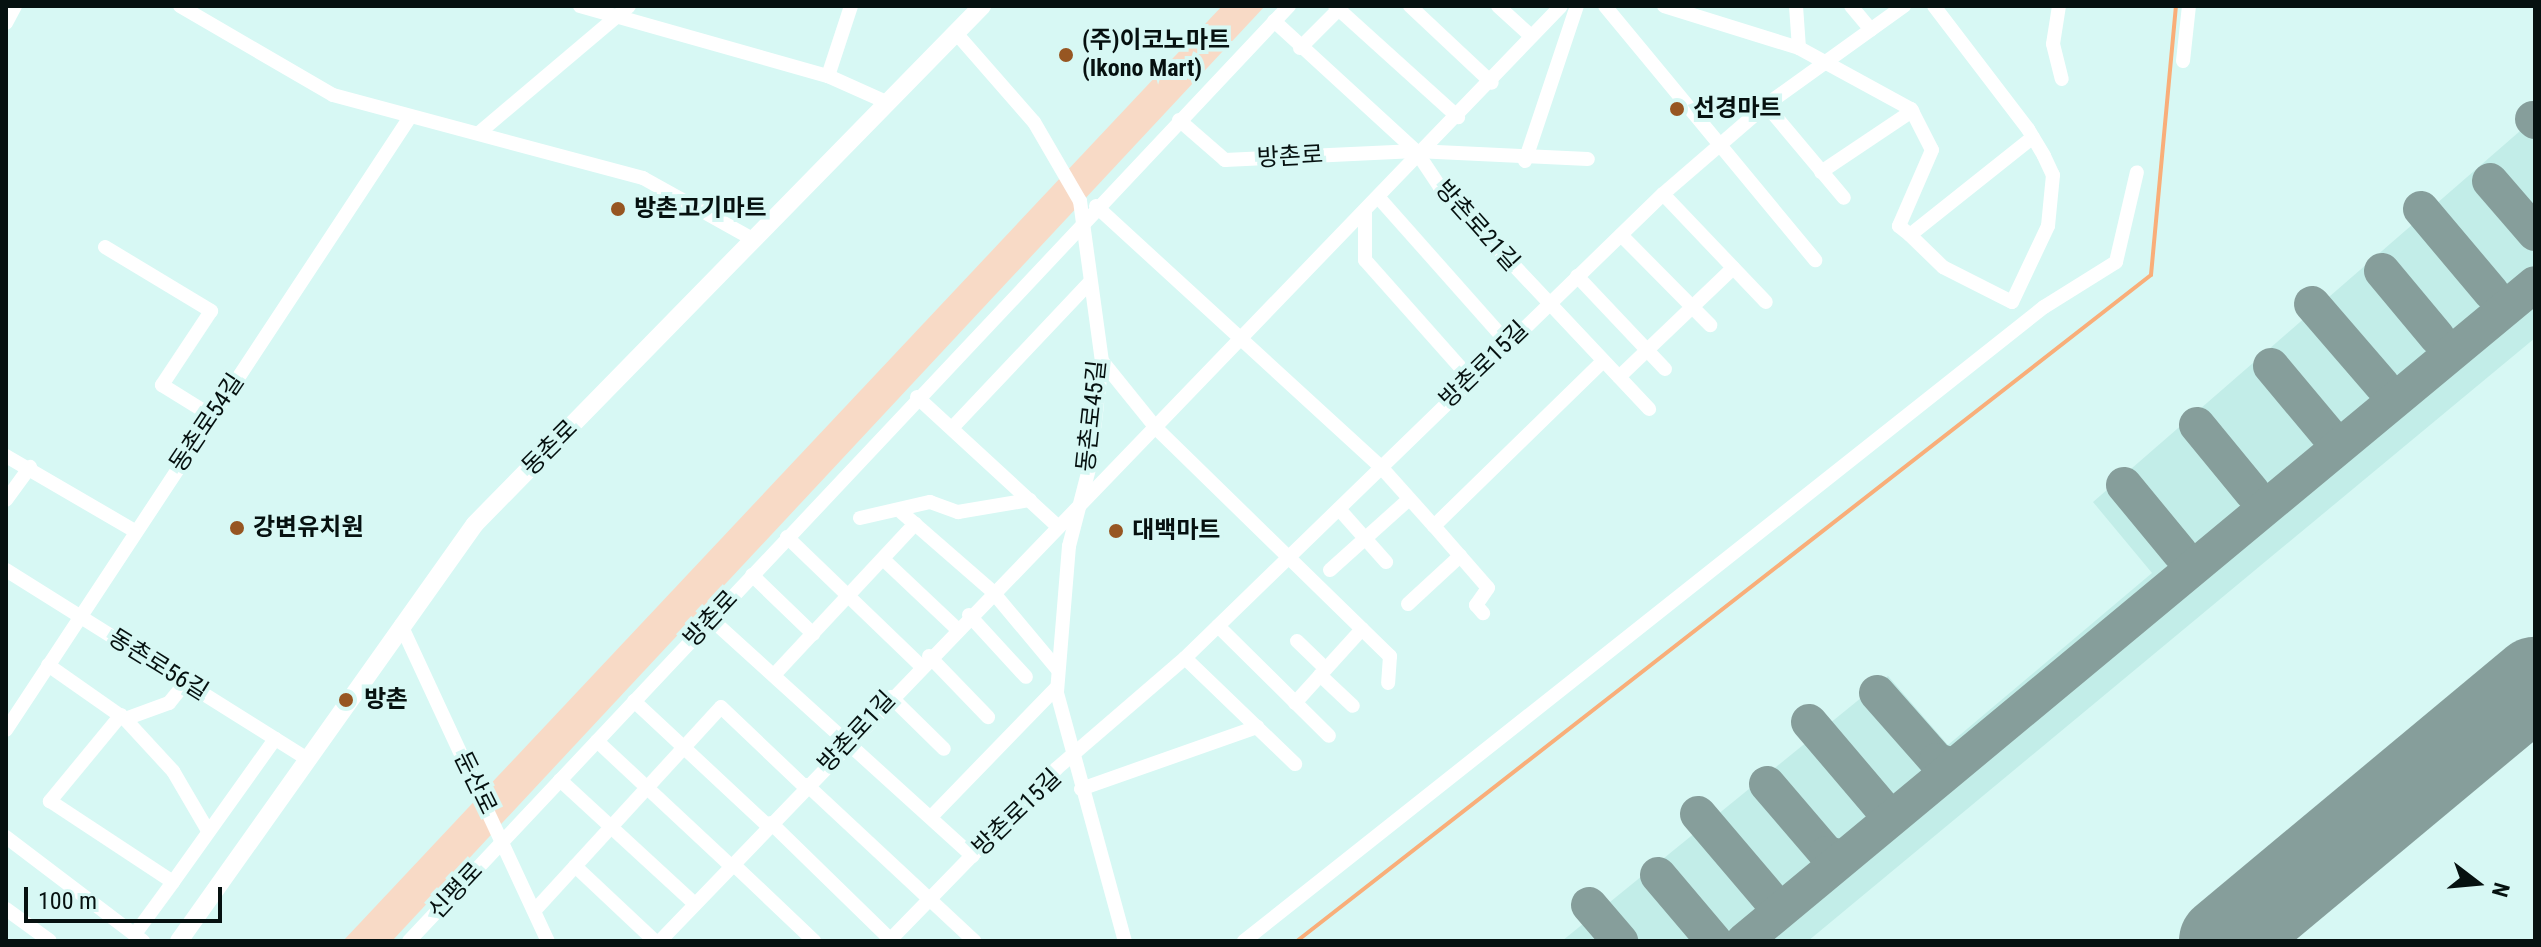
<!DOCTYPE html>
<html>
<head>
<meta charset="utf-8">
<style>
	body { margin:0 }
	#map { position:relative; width:2541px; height:947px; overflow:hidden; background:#d7f8f4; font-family:"Roboto Condensed","Noto Sans KR",sans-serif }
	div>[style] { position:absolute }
	.built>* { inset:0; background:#c2ede8 }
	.green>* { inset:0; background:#f8dac6 }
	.stream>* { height:4px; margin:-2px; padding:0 2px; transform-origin:2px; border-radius:2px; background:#f9ae79 }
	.taxiway>* { height:36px; margin:-18px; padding:0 18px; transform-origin:18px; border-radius:18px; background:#869e9b }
	.runway>* { height:90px; margin:-45px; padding:0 45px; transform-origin:45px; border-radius:45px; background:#869e9b }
	.minor>* { height:14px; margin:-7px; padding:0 7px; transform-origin:7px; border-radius:7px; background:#fff }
	.major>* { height:18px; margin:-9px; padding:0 9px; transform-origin:9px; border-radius:9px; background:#fff }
	.dots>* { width:22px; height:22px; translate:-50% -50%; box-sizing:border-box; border:4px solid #d7f8f4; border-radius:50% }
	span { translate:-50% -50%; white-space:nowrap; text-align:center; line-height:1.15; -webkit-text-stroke:8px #d7f8f4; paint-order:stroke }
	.poi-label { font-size:24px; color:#061110; font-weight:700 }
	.left { translate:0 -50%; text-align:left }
	.street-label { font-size:24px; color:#061110 }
	.frame { position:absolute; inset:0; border:8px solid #061110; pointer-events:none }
	.north { position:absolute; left:2437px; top:843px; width:80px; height:80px; -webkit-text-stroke:6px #d7f8f4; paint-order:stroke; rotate:106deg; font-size:22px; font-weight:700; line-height:32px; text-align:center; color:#061110 }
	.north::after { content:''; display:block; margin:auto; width:28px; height:36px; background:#061110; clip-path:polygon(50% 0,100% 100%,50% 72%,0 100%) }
	.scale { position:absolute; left:24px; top:887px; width:198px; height:36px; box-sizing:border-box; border:4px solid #061110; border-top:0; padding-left:10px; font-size:24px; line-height:28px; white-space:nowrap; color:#061110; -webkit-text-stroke:6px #d7f8f4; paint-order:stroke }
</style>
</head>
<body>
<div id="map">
	<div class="built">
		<i style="clip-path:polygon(2535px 118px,2535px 338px,1808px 941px,1562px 941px,1888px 676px,1948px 745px,2152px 573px,2093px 502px)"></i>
	</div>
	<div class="green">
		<i style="clip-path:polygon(1222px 6px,1265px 6px,392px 941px,343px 941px)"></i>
	</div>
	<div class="stream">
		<i style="left:1297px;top:941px;width:1083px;rotate:-37.95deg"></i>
		<i style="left:2151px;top:275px;width:270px;rotate:-84.7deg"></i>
	</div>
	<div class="taxiway">
		<i style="left:2533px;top:119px;width:3px;rotate:45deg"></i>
		<i style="left:2490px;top:181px;width:69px;rotate:49.1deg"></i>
		<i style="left:2421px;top:209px;width:109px;rotate:49.9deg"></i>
		<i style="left:2382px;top:271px;width:86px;rotate:50.2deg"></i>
		<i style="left:2312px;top:304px;width:107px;rotate:49.2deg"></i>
		<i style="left:2271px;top:366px;width:87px;rotate:50.1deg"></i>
		<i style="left:2197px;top:425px;width:87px;rotate:50.6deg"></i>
		<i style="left:2124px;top:485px;width:88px;rotate:50.5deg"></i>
		<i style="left:1877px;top:693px;width:91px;rotate:48.6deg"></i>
		<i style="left:1937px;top:761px;width:17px;rotate:17deg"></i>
		<i style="left:1809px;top:722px;width:114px;rotate:49.6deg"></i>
		<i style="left:1767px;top:784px;width:92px;rotate:49.4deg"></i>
		<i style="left:1827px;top:854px;width:16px;rotate:14deg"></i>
		<i style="left:1698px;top:814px;width:114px;rotate:49.6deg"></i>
		<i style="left:1658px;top:875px;width:87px;rotate:49.7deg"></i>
		<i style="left:1589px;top:905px;width:48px;rotate:49.3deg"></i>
		<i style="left:1744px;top:941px;width:1028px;rotate:-39.71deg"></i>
	</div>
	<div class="runway">
		<i style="left:2224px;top:941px;width:405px;rotate:-39.8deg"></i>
	</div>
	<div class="minor">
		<i style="left:180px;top:6px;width:177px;rotate:30.2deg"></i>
		<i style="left:333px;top:95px;width:321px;rotate:15deg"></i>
		<i style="left:643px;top:178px;width:124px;rotate:29.1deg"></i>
		<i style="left:580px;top:6px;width:258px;rotate:15.8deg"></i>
		<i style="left:828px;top:76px;width:64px;rotate:24.1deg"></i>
		<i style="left:1335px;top:6px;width:166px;rotate:42.1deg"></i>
		<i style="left:1410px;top:6px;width:112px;rotate:43.2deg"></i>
		<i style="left:1498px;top:6px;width:45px;rotate:42.3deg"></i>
		<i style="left:1605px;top:6px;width:330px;rotate:50.4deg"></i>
		<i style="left:1664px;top:6px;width:141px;rotate:17.3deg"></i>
		<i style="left:1799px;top:48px;width:128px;rotate:28.6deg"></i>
		<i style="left:1911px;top:109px;width:46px;rotate:62.9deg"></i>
		<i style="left:1932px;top:150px;width:83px;rotate:113.5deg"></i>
		<i style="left:1899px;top:226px;width:14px;rotate:39deg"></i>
		<i style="left:1796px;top:6px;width:42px;rotate:85.9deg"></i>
		<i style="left:1851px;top:6px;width:31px;rotate:50deg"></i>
		<i style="left:1934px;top:6px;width:155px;rotate:52.6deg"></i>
		<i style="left:2028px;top:129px;width:31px;rotate:59deg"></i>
		<i style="left:2044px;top:156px;width:21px;rotate:65deg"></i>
		<i style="left:2053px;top:175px;width:51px;rotate:95.6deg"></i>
		<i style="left:2048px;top:226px;width:84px;rotate:115.3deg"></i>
		<i style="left:2012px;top:302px;width:77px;rotate:-153.1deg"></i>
		<i style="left:1943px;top:267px;width:46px;rotate:-135.9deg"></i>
		<i style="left:1910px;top:235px;width:157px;rotate:-38.5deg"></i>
		<i style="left:2059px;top:6px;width:38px;rotate:99deg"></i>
		<i style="left:2053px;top:44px;width:36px;rotate:76deg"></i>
		<i style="left:1274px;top:21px;width:193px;rotate:42.5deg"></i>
		<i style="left:1416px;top:151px;width:43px;rotate:56.3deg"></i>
		<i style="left:1440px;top:187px;width:305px;rotate:46.7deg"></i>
		<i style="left:6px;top:23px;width:19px;rotate:-62deg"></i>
		<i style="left:956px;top:33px;width:118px;rotate:48.8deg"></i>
		<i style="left:1034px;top:122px;width:91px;rotate:59.8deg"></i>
		<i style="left:1080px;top:201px;width:162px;rotate:82.2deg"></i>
		<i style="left:1102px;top:361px;width:105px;rotate:96.6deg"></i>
		<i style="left:1090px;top:465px;width:84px;rotate:104.5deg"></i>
		<i style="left:1069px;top:546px;width:147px;rotate:94.7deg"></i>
		<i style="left:1057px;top:693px;width:257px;rotate:74.7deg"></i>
		<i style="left:1300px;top:48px;width:59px;rotate:-45deg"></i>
		<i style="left:2183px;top:61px;width:55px;rotate:-83.8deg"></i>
		<i style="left:828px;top:76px;width:74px;rotate:-71.8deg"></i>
		<i style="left:1766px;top:105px;width:121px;rotate:50deg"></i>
		<i style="left:1179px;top:120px;width:61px;rotate:41deg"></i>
		<i style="left:1225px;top:160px;width:191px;rotate:-2.7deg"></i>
		<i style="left:1416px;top:151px;width:172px;rotate:2.7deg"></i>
		<i style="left:480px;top:132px;width:195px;rotate:-40.2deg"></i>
		<i style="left:1525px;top:161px;width:163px;rotate:-71.5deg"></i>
		<i style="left:1821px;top:172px;width:110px;rotate:-33.8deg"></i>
		<i style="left:1663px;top:194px;width:149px;rotate:46.4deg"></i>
		<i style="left:1379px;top:198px;width:191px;rotate:48.4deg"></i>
		<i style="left:1096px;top:206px;width:386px;rotate:42.5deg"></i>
		<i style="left:1381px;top:467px;width:79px;rotate:48.1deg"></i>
		<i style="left:1434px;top:526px;width:236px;rotate:-44.3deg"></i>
		<i style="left:1365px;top:212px;width:48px;rotate:90deg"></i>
		<i style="left:1365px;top:260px;width:157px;rotate:48.4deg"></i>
		<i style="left:1621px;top:235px;width:127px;rotate:45.3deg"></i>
		<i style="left:105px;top:247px;width:124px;rotate:31.1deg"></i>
		<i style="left:211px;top:311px;width:89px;rotate:123.5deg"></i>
		<i style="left:162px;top:385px;width:59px;rotate:31.8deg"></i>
		<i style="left:1577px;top:276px;width:128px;rotate:46.6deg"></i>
		<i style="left:1102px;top:361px;width:86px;rotate:51.1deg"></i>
		<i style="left:1156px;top:428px;width:327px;rotate:44.3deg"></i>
		<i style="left:1390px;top:656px;width:27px;rotate:94deg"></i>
		<i style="left:1619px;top:377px;width:158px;rotate:-43.7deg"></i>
		<i style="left:917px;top:397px;width:188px;rotate:42.6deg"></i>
		<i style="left:952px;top:428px;width:199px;rotate:-46.6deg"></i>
		<i style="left:6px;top:456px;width:149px;rotate:30.2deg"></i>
		<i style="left:6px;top:500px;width:41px;rotate:-54deg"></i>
		<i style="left:1339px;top:509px;width:71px;rotate:48.4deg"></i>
		<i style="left:860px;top:518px;width:72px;rotate:-12.9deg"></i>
		<i style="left:930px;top:502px;width:30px;rotate:20deg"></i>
		<i style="left:958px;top:512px;width:73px;rotate:-9.5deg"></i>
		<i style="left:915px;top:524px;width:102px;rotate:41deg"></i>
		<i style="left:992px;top:591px;width:103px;rotate:50.1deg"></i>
		<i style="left:1434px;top:526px;width:82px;rotate:48.9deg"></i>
		<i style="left:1488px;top:588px;width:21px;rotate:125deg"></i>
		<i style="left:1476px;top:605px;width:11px;rotate:49deg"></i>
		<i style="left:787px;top:537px;width:186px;rotate:43.9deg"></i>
		<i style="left:883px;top:559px;width:100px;rotate:43.4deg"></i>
		<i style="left:6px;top:570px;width:358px;rotate:32.1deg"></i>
		<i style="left:1330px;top:570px;width:106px;rotate:-41.9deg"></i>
		<i style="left:752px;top:575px;width:85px;rotate:44deg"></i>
		<i style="left:1408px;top:604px;width:71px;rotate:-42.7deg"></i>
		<i style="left:969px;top:615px;width:84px;rotate:47.4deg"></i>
		<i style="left:711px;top:619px;width:353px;rotate:42.2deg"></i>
		<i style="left:401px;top:625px;width:349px;rotate:65.1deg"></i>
		<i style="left:1218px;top:626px;width:156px;rotate:44.7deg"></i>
		<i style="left:1297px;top:641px;width:40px;rotate:44deg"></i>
		<i style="left:929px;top:656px;width:85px;rotate:46deg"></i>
		<i style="left:1185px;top:658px;width:153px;rotate:43.9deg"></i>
		<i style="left:48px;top:665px;width:94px;rotate:35deg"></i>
		<i style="left:125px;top:719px;width:71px;rotate:47.3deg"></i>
		<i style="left:173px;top:771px;width:69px;rotate:59.7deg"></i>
		<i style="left:774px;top:675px;width:207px;rotate:-47deg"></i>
		<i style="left:915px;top:524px;width:21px;rotate:-139deg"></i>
		<i style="left:1320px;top:675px;width:45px;rotate:43.2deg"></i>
		<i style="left:891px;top:697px;width:74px;rotate:44.5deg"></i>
		<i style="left:634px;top:701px;width:183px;rotate:43deg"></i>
		<i style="left:1295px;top:703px;width:100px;rotate:-47.8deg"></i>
		<i style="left:121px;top:715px;width:112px;rotate:129.5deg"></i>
		<i style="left:50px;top:801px;width:147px;rotate:33.4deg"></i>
		<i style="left:173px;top:882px;width:64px;rotate:126.2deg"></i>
		<i style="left:125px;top:719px;width:47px;rotate:-20deg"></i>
		<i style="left:169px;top:703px;width:26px;rotate:-51deg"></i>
		<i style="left:6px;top:730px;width:734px;rotate:-56.61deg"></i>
		<i style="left:597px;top:741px;width:183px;rotate:43deg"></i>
		<i style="left:560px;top:780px;width:183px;rotate:42.6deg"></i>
		<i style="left:807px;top:785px;width:229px;rotate:43deg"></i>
		<i style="left:1081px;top:789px;width:187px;rotate:-19.4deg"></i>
		<i style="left:931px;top:817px;width:181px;rotate:-45.9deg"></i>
		<i style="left:771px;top:823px;width:168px;rotate:44.3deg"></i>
		<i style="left:6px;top:837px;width:172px;rotate:37.2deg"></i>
		<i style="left:733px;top:864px;width:112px;rotate:43.5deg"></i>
		<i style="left:575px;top:866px;width:110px;rotate:43.2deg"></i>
		<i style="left:173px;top:882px;width:176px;rotate:-54.5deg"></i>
		<i style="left:6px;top:909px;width:54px;rotate:36deg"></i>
		<i style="left:535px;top:910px;width:275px;rotate:-47.5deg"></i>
		<i style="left:721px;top:707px;width:116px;rotate:43.6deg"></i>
		<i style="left:409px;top:941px;width:1284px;rotate:-46.74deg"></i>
		<i style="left:660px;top:941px;width:1298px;rotate:-46.06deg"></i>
		<i style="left:889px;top:941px;width:240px;rotate:-45.8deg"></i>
		<i style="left:1056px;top:769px;width:170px;rotate:-40.7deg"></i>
		<i style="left:1185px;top:658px;width:666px;rotate:-44.15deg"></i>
		<i style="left:1663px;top:194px;width:136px;rotate:-40.8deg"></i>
		<i style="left:1766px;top:105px;width:170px;rotate:-35.7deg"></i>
		<i style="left:1244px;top:941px;width:1021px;rotate:-38.4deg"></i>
		<i style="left:2044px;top:307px;width:85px;rotate:-32deg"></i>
		<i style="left:2116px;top:262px;width:92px;rotate:-76.9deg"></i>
	</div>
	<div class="major">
		<i style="left:179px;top:941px;width:511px;rotate:-54.63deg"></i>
		<i style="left:475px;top:524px;width:725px;rotate:-45.61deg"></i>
	</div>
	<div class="dots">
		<i style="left:1066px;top:55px;background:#975622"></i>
		<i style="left:1677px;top:109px;background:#975622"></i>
		<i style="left:618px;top:209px;background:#975622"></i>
		<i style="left:237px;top:528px;background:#975622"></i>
		<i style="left:1116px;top:531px;background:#975622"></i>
		<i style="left:346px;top:700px;background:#975622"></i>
	</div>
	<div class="poi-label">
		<span class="left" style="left:1082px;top:55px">(주)이코노마트<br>(Ikono Mart)</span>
		<span class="left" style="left:1693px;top:109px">선경마트</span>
		<span class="left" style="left:634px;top:209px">방촌고기마트</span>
		<span class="left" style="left:253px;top:528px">강변유치원</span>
		<span class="left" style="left:1132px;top:531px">대백마트</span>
		<span class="left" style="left:364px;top:700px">방촌</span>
	</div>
	<div class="street-label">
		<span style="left:1290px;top:157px;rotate:-3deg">방촌로</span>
		<span style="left:1477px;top:226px;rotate:48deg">방촌로21길</span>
		<span style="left:1484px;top:365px;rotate:-44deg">방촌로15길</span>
		<span style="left:1092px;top:416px;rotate:-84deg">동촌로45길</span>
		<span style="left:207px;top:423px;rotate:-56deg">동촌로54길</span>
		<span style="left:550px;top:448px;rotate:-45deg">동촌로</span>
		<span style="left:711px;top:619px;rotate:-47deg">방촌로</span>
		<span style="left:158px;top:665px;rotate:32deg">동촌로56길</span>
		<span style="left:857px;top:732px;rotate:-47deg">방촌로1길</span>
		<span style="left:475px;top:783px;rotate:64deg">둔산로</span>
		<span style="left:1017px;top:813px;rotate:-44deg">방촌로15길</span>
		<span style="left:456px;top:891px;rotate:-47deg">신평로</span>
	</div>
	<div class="frame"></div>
	<div class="north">N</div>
	<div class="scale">100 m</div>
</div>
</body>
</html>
